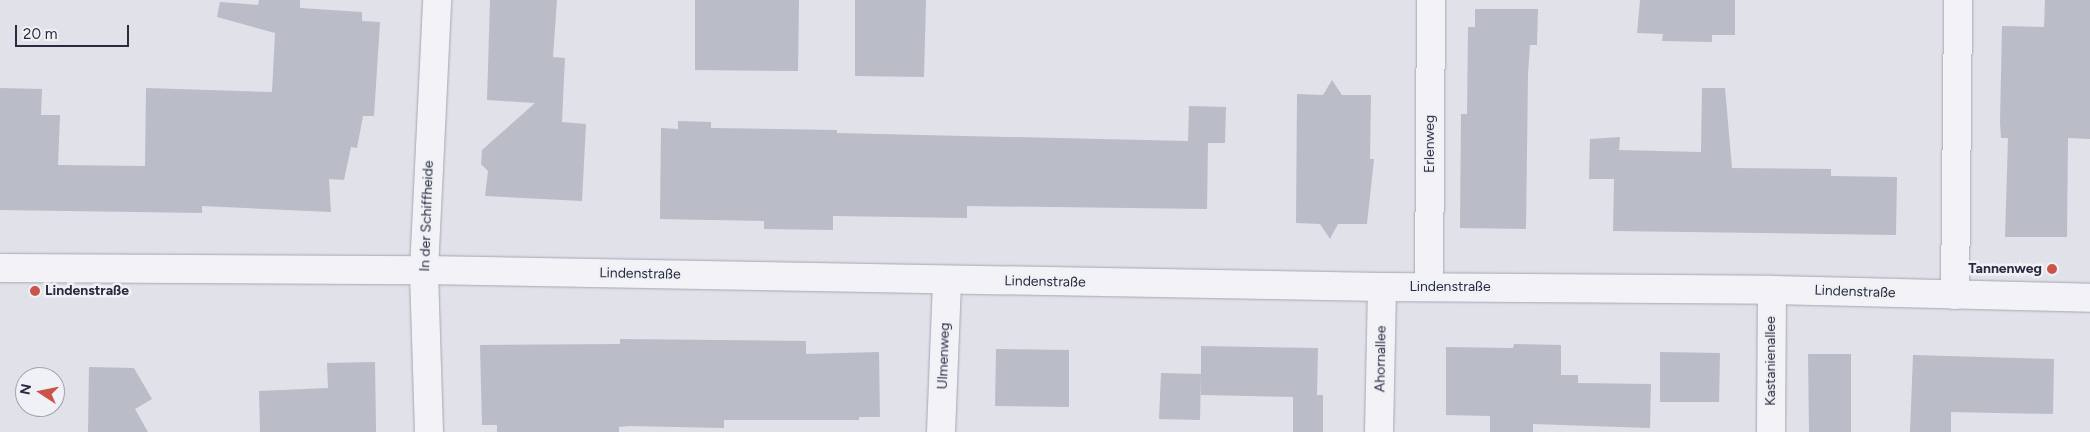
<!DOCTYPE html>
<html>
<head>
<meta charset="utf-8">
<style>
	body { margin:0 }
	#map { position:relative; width:2090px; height:432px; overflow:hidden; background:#e0e1e9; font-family:Figtree,sans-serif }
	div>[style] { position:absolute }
	.building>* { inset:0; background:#babcc8 }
	.roads { filter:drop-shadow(0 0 1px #a5a7b3) drop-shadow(0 0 1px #a5a7b3) }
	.minor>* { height:28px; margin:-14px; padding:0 14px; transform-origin:14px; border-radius:14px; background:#f3f3f7 }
	.dots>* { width:14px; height:14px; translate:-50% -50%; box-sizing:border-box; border:2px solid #f0f1f6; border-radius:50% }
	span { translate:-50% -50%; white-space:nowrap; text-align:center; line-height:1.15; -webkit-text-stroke:5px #f0f1f6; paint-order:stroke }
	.street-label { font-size:14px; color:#292c40 }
	.poi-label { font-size:14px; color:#292c40; font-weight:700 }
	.right { translate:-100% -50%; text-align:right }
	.left { translate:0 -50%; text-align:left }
	.north { position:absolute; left:15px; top:367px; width:50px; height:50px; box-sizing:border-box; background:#f0f1f6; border:1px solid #a0a2ad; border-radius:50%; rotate:281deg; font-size:14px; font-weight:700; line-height:20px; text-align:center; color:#292c40 }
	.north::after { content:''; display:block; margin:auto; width:18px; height:22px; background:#cb5448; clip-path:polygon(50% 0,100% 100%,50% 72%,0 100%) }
	.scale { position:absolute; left:15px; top:25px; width:114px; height:22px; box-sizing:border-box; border:2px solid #292c40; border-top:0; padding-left:6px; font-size:15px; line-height:18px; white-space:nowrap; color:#292c40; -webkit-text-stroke:4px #f0f1f6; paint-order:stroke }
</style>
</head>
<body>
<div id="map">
	<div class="building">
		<i style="clip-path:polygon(259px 0,300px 0,300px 8px,362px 12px,362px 21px,380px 22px,374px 116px,363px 116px,357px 148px,351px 147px,344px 180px,329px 179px,331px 212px,202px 206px,202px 213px,0 210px,0 88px,42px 89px,41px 115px,60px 115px,58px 165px,145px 166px,146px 88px,272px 92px,275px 33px,217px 17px,220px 2px,258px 5px)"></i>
		<i style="clip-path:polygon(490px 0,557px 0,553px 57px,565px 58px,562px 122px,586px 124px,582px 201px,485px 196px,488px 171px,481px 164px,482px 150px,535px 103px,487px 100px)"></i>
		<i style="clip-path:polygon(695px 0,799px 0,798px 71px,695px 70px)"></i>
		<i style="clip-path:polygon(855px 0,926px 0,924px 77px,855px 76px)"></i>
		<i style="clip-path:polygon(1640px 0,1735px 0,1735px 35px,1712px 35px,1712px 42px,1662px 41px,1663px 34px,1637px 33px)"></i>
		<i style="clip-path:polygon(2045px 0,2090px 0,2090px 139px,2068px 138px,2067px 237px,2005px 237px,2008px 138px,2001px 138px,2000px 123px,2002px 26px,2044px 27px)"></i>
		<i style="clip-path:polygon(1475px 9px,1538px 9px,1537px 45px,1530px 45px,1528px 74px,1526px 229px,1460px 228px,1461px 114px,1467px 114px,1468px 27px,1475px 27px)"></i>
		<i style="clip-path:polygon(1332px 80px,1342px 95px,1371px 95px,1370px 159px,1374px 159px,1367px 224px,1338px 224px,1330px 239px,1320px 224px,1296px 223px,1297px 94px,1323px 95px)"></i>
		<i style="clip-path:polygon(1702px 88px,1725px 88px,1732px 168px,1831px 169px,1831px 176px,1897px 177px,1896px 235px,1613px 231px,1614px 179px,1589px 179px,1590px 139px,1620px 137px,1619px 150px,1701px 152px)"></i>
		<i style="clip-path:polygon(1189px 106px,1226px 107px,1225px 143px,1208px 143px,1207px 209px,967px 206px,967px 218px,833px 216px,833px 230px,764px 229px,764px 221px,660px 219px,661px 128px,678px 129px,678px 121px,711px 122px,711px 128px,837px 130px,837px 133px,1188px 141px)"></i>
		<i style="clip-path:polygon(620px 339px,806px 341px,806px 354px,879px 352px,880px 417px,859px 417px,859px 420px,724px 420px,724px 428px,629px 426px,619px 427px,619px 432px,497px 432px,497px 425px,482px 425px,480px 345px,620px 344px)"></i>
		<i style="clip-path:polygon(1514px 344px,1561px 345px,1561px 375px,1578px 375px,1578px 383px,1651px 384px,1650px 428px,1533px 424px,1533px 432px,1490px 432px,1490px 416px,1446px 415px,1446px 347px,1513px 348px)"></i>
		<i style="clip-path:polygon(1201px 346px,1318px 348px,1317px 395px,1323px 395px,1323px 432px,1293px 432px,1293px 397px,1201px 395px)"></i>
		<i style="clip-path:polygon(996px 349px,1069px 350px,1069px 407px,995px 406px)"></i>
		<i style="clip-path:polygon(1660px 352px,1720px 353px,1719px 402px,1660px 402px)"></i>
		<i style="clip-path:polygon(1808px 354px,1851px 354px,1851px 432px,1809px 432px)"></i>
		<i style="clip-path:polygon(1913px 355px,2054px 359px,2053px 414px,1951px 412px,1951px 432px,1910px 432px)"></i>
		<i style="clip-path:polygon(375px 362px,376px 432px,260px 432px,259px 391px,328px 388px,327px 363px)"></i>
		<i style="clip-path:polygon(89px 367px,134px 368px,152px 399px,135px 409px,148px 432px,88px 432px)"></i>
		<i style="clip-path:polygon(1161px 373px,1201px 374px,1200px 420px,1159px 419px)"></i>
	</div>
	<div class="roads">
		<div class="minor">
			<i style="left:0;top:268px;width:424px;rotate:0.3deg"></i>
			<i style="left:424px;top:270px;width:958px;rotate:1.02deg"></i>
			<i style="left:1382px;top:287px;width:390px;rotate:0.4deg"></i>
			<i style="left:1772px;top:290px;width:318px;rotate:1.4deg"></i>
			<i style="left:1429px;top:287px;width:287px;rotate:-89.6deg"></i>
			<i style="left:1955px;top:295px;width:295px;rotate:-89.4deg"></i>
			<i style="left:429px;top:432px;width:162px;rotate:-91.8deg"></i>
			<i style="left:424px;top:270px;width:270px;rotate:-87.2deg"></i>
			<i style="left:941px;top:432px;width:152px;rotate:-87.7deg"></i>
			<i style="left:1379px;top:432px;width:145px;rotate:-88.8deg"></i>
			<i style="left:1771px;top:432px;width:142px;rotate:-89.6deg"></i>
		</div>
	</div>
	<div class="dots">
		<i style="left:2052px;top:269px;background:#cb5448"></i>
		<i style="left:35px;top:291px;background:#cb5448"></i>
	</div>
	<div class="street-label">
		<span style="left:1430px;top:144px;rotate:-90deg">Erlenweg</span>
		<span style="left:427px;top:216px;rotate:-88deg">In der Schiffheide</span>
		<span style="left:640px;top:274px;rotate:1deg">Lindenstraße</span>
		<span style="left:1045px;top:282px;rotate:1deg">Lindenstraße</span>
		<span style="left:1450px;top:287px">Lindenstraße</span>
		<span style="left:1855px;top:292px;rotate:2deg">Lindenstraße</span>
		<span style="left:944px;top:356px;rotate:-88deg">Ulmenweg</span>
		<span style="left:1381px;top:359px;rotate:-89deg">Ahornallee</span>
		<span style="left:1771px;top:361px;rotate:-90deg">Kastanienallee</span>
	</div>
	<div class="poi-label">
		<span class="right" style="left:2042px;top:269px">Tannenweg</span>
		<span class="left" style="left:45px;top:291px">Lindenstraße</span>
	</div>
	<div class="north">N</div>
	<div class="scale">20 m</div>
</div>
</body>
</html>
